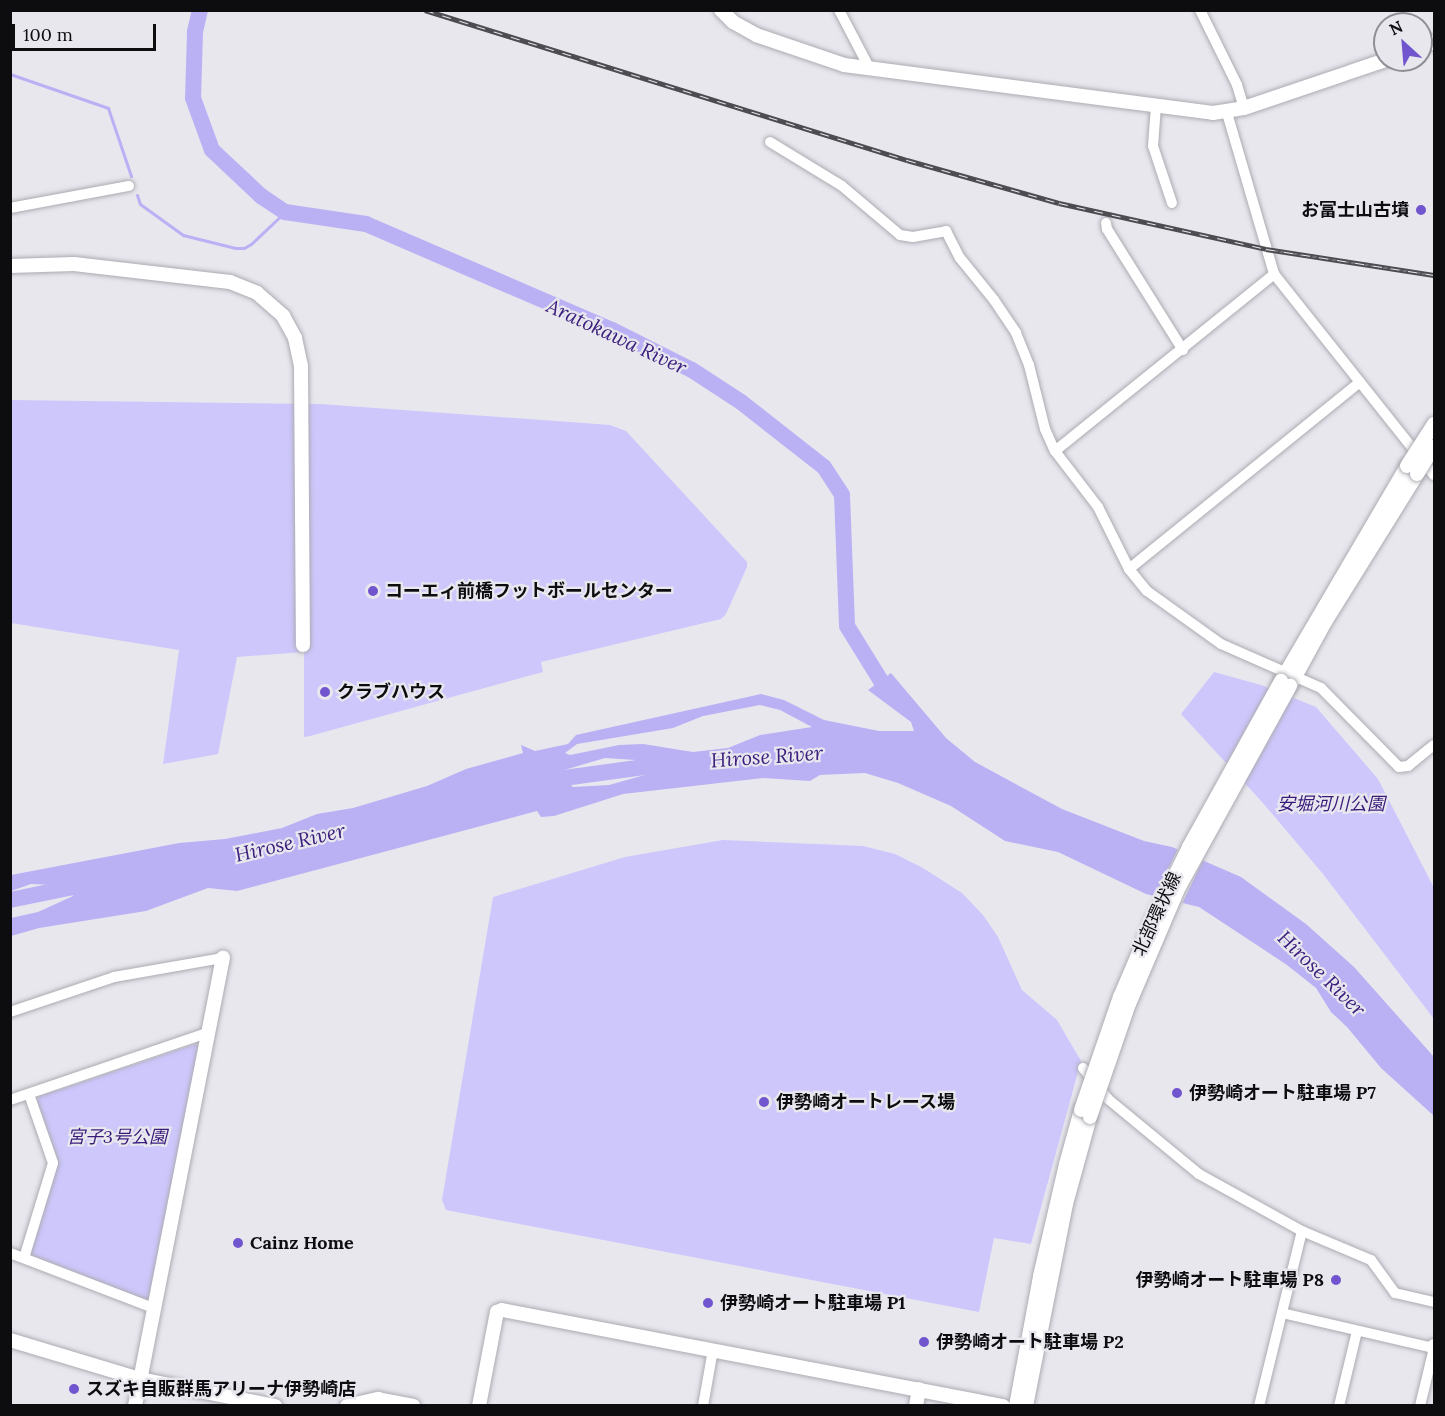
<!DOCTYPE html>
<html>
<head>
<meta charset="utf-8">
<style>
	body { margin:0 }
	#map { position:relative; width:1445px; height:1416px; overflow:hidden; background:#e8e7ee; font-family:Lora,"Noto Sans JP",serif }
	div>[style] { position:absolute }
	.green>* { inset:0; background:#cdc7fc }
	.water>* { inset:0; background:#bab1f5 }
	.pier>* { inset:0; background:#e8e7ee }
	.stream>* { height:3px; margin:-1.5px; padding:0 1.5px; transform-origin:1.5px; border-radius:1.5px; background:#bab1f5 }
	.river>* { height:16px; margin:-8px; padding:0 8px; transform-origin:8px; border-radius:8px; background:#bab1f5 }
	.roads { filter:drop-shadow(0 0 2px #acabb2) drop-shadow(0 0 2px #acabb2) }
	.minor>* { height:10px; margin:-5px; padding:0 5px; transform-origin:5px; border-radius:5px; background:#fff }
	.tertiary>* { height:14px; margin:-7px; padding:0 7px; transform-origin:7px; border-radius:7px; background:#fff }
	.rail>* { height:5px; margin-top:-2.5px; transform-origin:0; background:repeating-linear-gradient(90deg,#e8e7ee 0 9px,#4d4c50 0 18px); box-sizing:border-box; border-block:2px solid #4d4c50 }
	.bridges { filter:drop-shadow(0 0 2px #acabb2) drop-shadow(0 0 2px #acabb2) }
	.tertiary-bridge>* { height:14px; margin:-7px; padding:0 7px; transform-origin:7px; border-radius:7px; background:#fff }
	.dots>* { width:16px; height:16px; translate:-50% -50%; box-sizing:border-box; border:3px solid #e8e7ee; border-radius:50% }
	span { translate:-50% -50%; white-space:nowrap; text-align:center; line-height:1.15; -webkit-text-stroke:4.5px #e8e7ee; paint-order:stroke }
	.poi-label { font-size:18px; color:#0d0c0f; font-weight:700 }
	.right { translate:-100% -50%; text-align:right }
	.left { translate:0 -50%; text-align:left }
	.park-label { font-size:18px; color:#381a7a; font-style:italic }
	.street-label { font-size:18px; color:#0d0c0f }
	.water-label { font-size:20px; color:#3c207e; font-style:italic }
	.frame { position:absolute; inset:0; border:12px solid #0d0c0f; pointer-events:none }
	.north { position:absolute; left:1373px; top:12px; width:60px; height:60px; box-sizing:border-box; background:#e8e7ee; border:2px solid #908f95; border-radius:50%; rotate:334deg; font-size:16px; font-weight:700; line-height:24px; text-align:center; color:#0d0c0f }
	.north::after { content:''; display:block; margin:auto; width:21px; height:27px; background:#7155ce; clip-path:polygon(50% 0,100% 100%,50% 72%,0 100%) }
	.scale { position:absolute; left:12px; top:24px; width:144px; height:27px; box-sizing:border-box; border:3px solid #0d0c0f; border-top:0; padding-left:8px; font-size:18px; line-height:21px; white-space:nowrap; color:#0d0c0f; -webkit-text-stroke:4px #e8e7ee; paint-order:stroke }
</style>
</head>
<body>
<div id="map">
	<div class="green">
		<i style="clip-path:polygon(11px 400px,320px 404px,610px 425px,626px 431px,747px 562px,747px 567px,726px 614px,721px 619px,541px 662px,543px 672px,310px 736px,304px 737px,304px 652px,237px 657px,218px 754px,163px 764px,179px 650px,11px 623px)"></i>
		<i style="clip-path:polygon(1214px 672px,1261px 685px,1316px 707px,1378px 779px,1434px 888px,1434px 1019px,1323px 874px,1263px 803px,1181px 714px)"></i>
		<i style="clip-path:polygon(723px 840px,863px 846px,895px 854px,923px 868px,962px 893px,983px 915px,998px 937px,1022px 990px,1057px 1020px,1081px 1061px,1031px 1244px,994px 1238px,979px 1312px,446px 1210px,442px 1200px,493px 897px,625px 857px)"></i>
		<i style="clip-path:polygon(195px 1044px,201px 1047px,150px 1298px,146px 1300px,33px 1256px,31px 1252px,58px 1160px,37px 1101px,40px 1096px)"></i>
	</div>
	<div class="water">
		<i style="clip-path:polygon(evenodd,891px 673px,946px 738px,975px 762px,1062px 809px,1144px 841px,1172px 847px,1241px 877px,1306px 924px,1354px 967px,1434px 1057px,1434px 1116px,1381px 1068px,1347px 1027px,1331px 1012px,1316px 988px,1287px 965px,1199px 907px,1146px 894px,1058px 852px,1005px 841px,951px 806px,898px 783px,865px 773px,820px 775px,810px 781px,763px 778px,623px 794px,554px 816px,541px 817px,537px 811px,237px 891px,208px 888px,146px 911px,39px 928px,11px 936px,11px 918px,38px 912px,73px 896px,76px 886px,31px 884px,11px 891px,11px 875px,179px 843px,225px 839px,282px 828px,317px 814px,353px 808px,427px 786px,466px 769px,523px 753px,521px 745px,535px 751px,568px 744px,576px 735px,761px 694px,784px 700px,824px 720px,879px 731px,914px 731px,911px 722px,868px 690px,891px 673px,760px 705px,780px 710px,812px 727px,760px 735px,728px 748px,693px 752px,643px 744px,619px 745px,570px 755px,565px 753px,577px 744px,673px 728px,703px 716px,760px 705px,891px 673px,605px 758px,666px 762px,673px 767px,609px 785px,573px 787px,563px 778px,561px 771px,605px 758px)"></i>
	</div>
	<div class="pier">
		<i style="clip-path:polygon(1179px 847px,1204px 858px,1181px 906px,1153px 899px)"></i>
	</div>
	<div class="stream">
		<i style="left:10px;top:74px;width:104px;rotate:19.1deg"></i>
		<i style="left:108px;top:108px;width:72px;rotate:71.3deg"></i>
		<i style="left:137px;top:195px;width:9px;rotate:72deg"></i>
		<i style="left:140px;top:204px;width:53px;rotate:35.8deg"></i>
		<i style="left:183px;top:235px;width:54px;rotate:14deg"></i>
		<i style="left:235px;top:248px;width:9px"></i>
		<i style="left:244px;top:248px;width:8px;rotate:-30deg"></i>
		<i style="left:251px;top:244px;width:47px;rotate:-43.3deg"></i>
	</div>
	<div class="river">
		<i style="left:200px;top:10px;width:23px;rotate:103deg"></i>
		<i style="left:195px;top:32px;width:66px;rotate:91.7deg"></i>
		<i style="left:193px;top:98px;width:55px;rotate:69.9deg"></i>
		<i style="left:212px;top:150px;width:67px;rotate:43.2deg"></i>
		<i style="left:261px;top:196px;width:29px;rotate:34deg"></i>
		<i style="left:285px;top:212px;width:82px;rotate:8.4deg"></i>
		<i style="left:366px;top:224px;width:268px;rotate:23.3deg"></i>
		<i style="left:612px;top:330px;width:89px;rotate:26.6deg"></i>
		<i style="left:692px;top:370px;width:59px;rotate:33.1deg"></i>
		<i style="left:741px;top:402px;width:105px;rotate:38.1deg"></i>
		<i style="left:824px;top:467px;width:33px;rotate:57deg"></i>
		<i style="left:842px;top:495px;width:131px;rotate:87.8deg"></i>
		<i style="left:847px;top:626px;width:65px;rotate:58.3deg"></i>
		<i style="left:881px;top:681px;width:23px;rotate:41deg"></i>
		<i style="left:542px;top:781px;width:147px;rotate:-7.8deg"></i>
		<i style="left:10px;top:900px;width:90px;rotate:-11.6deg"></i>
	</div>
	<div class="roads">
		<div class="minor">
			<i style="left:839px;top:10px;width:67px;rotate:62.3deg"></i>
			<i style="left:1200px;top:10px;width:84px;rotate:63.7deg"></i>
			<i style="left:1237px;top:85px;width:24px;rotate:73deg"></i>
			<i style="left:1156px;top:106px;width:40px;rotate:94.3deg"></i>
			<i style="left:1153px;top:146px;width:60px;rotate:71.6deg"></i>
			<i style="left:1227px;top:113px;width:168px;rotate:73.7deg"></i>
			<i style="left:1274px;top:274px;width:257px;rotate:51.5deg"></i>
			<i style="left:770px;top:142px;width:84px;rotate:31.4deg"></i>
			<i style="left:842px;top:186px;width:76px;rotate:40.2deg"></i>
			<i style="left:900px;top:235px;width:13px;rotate:9deg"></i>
			<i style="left:913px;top:237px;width:34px;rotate:-10deg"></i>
			<i style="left:946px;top:231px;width:30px;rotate:63deg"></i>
			<i style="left:960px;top:258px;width:54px;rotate:51deg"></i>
			<i style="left:994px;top:300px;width:40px;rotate:56deg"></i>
			<i style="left:1016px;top:333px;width:35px;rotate:68deg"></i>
			<i style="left:1029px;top:365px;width:66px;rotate:76deg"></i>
			<i style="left:1045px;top:429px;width:24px;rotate:66deg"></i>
			<i style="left:1055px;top:451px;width:71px;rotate:52.5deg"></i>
			<i style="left:1098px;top:507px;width:69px;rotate:63.4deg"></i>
			<i style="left:1129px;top:569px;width:28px;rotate:51deg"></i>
			<i style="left:1147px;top:591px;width:91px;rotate:35.6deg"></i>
			<i style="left:1221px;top:644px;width:109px;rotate:23.7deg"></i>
			<i style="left:1321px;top:688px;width:111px;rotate:45.4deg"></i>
			<i style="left:1399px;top:767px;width:9px;rotate:-6deg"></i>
			<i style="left:1408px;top:766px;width:33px;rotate:-39deg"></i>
			<i style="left:10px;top:208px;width:121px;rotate:-10.5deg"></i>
			<i style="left:1106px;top:223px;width:6px;rotate:81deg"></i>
			<i style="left:1107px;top:229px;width:143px;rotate:57.9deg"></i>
			<i style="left:1055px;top:451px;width:282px;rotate:-38.9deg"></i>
			<i style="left:1129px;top:569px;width:297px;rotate:-39deg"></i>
			<i style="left:10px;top:1012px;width:110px;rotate:-18.6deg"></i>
			<i style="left:114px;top:977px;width:111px;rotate:-9.9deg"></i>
			<i style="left:1083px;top:1068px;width:40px;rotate:51deg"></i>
			<i style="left:1108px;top:1099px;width:118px;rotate:39.5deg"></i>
			<i style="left:1199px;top:1174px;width:118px;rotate:29deg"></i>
			<i style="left:1302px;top:1231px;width:180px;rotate:103.8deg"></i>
			<i style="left:10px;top:1100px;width:208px;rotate:-18.8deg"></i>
			<i style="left:1302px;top:1231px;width:75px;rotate:22.8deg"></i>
			<i style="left:1371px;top:1260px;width:41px;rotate:54deg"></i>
			<i style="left:1395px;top:1293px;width:40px;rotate:13deg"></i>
			<i style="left:10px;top:1253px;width:156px;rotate:21deg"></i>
			<i style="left:24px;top:1258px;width:99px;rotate:-73deg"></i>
			<i style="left:53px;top:1163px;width:73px;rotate:-109.2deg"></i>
			<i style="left:1282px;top:1313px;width:156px;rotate:13deg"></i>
			<i style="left:1434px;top:1348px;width:60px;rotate:103.6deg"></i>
			<i style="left:703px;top:1406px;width:57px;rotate:-79.9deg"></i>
			<i style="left:1339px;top:1406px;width:77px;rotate:-76.5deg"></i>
		</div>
		<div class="tertiary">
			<i style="left:721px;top:10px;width:17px;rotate:45deg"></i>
			<i style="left:733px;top:22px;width:26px;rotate:29deg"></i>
			<i style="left:756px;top:35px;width:93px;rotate:18.8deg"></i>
			<i style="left:844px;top:65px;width:372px;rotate:7.4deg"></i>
			<i style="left:1213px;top:113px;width:31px;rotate:-9deg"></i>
			<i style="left:1244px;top:108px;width:150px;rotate:-18.7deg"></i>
			<i style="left:1421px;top:47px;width:14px;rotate:-21deg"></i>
			<i style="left:10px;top:266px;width:64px;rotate:-1.8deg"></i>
			<i style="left:74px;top:264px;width:157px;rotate:6.6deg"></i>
			<i style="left:230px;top:282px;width:29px;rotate:22deg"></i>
			<i style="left:257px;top:293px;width:35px;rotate:41deg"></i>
			<i style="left:283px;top:316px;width:25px;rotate:61deg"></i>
			<i style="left:295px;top:338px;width:29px;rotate:78deg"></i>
			<i style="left:301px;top:366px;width:279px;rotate:89.6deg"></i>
			<i style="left:1281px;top:681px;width:249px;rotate:-59.6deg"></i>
			<i style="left:1290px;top:686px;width:73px;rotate:-61.3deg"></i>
			<i style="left:1325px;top:622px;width:174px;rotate:-58.1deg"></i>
			<i style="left:10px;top:1340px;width:136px;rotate:16.7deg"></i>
			<i style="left:140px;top:1379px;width:138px;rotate:11.3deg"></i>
			<i style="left:1434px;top:1348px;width:2px;rotate:-90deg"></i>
			<i style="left:135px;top:1406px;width:457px;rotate:-78.9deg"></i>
			<i style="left:347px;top:1406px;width:32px;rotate:-13deg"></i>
			<i style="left:378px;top:1399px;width:36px;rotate:11deg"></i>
			<i style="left:479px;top:1406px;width:96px;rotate:-79.2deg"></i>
			<i style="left:497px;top:1312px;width:5px;rotate:-22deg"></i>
			<i style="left:502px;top:1310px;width:510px;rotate:10.85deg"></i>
			<i style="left:916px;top:1406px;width:17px;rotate:-80deg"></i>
			<i style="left:1016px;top:1406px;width:132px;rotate:-79.5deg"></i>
			<i style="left:1040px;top:1276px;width:115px;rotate:-76.9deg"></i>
			<i style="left:1066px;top:1164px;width:56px;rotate:-74.5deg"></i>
			<i style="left:1026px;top:1406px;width:206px;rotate:-78.8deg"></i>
			<i style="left:1066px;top:1204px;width:90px;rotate:-74.6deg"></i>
		</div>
	</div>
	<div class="rail">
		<i style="left:425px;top:10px;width:505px;rotate:17.29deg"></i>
		<i style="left:907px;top:160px;width:158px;rotate:15.8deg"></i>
		<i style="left:1059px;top:203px;width:212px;rotate:12.5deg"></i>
		<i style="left:1266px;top:249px;width:170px;rotate:8.8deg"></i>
	</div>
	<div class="bridges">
		<div class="tertiary-bridge">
			<i style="left:1407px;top:466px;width:50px;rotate:-57.3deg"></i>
			<i style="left:1417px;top:474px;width:32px;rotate:-58deg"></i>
			<i style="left:1081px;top:1110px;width:120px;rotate:-71deg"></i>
			<i style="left:1120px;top:997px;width:82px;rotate:-66.9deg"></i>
			<i style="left:1152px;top:922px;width:84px;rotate:-63.7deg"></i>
			<i style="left:1189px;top:847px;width:190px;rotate:-61deg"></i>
			<i style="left:1090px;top:1117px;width:120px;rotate:-71deg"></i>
			<i style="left:1129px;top:1004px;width:127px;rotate:-66.9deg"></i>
			<i style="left:1179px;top:887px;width:230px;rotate:-61.1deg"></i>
		</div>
	</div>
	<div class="dots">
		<i style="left:1421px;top:210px;background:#7155ce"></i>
		<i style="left:373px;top:591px;background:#7155ce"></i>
		<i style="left:325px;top:692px;background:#7155ce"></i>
		<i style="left:1177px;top:1093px;background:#7155ce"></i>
		<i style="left:764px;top:1102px;background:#7155ce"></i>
		<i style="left:238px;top:1243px;background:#7155ce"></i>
		<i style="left:1336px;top:1280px;background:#7155ce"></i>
		<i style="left:708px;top:1303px;background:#7155ce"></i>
		<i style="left:924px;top:1342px;background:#7155ce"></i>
		<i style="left:74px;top:1389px;background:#7155ce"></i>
	</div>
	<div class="poi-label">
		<span class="right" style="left:1409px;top:210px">お富士山古墳</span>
		<span class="left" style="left:385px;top:591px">コーエィ前橋フットボールセンター</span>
		<span class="left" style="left:337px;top:692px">クラブハウス</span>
		<span class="left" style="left:1189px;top:1093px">伊勢崎オート駐車場 P7</span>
		<span class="left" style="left:776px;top:1102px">伊勢崎オートレース場</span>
		<span class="left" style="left:250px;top:1243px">Cainz Home</span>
		<span class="right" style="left:1324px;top:1280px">伊勢崎オート駐車場 P8</span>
		<span class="left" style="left:720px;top:1303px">伊勢崎オート駐車場 P1</span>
		<span class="left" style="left:936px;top:1342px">伊勢崎オート駐車場 P2</span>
		<span class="left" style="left:86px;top:1389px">スズキ自販群馬アリーナ伊勢崎店</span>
	</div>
	<div class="park-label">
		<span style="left:1331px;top:804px">安堀河川公園</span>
		<span style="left:117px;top:1137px">宮子3号公園</span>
	</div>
	<div class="street-label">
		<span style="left:1157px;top:914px;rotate:-65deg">北部環状線</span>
	</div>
	<div class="water-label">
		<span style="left:617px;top:336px;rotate:25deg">Aratokawa River</span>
		<span style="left:767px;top:756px;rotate:-4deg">Hirose River</span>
		<span style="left:290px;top:842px;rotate:-13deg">Hirose River</span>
		<span style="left:1322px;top:973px;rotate:44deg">Hirose River</span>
	</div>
	<div class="frame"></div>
	<div class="north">N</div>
	<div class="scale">100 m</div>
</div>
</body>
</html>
